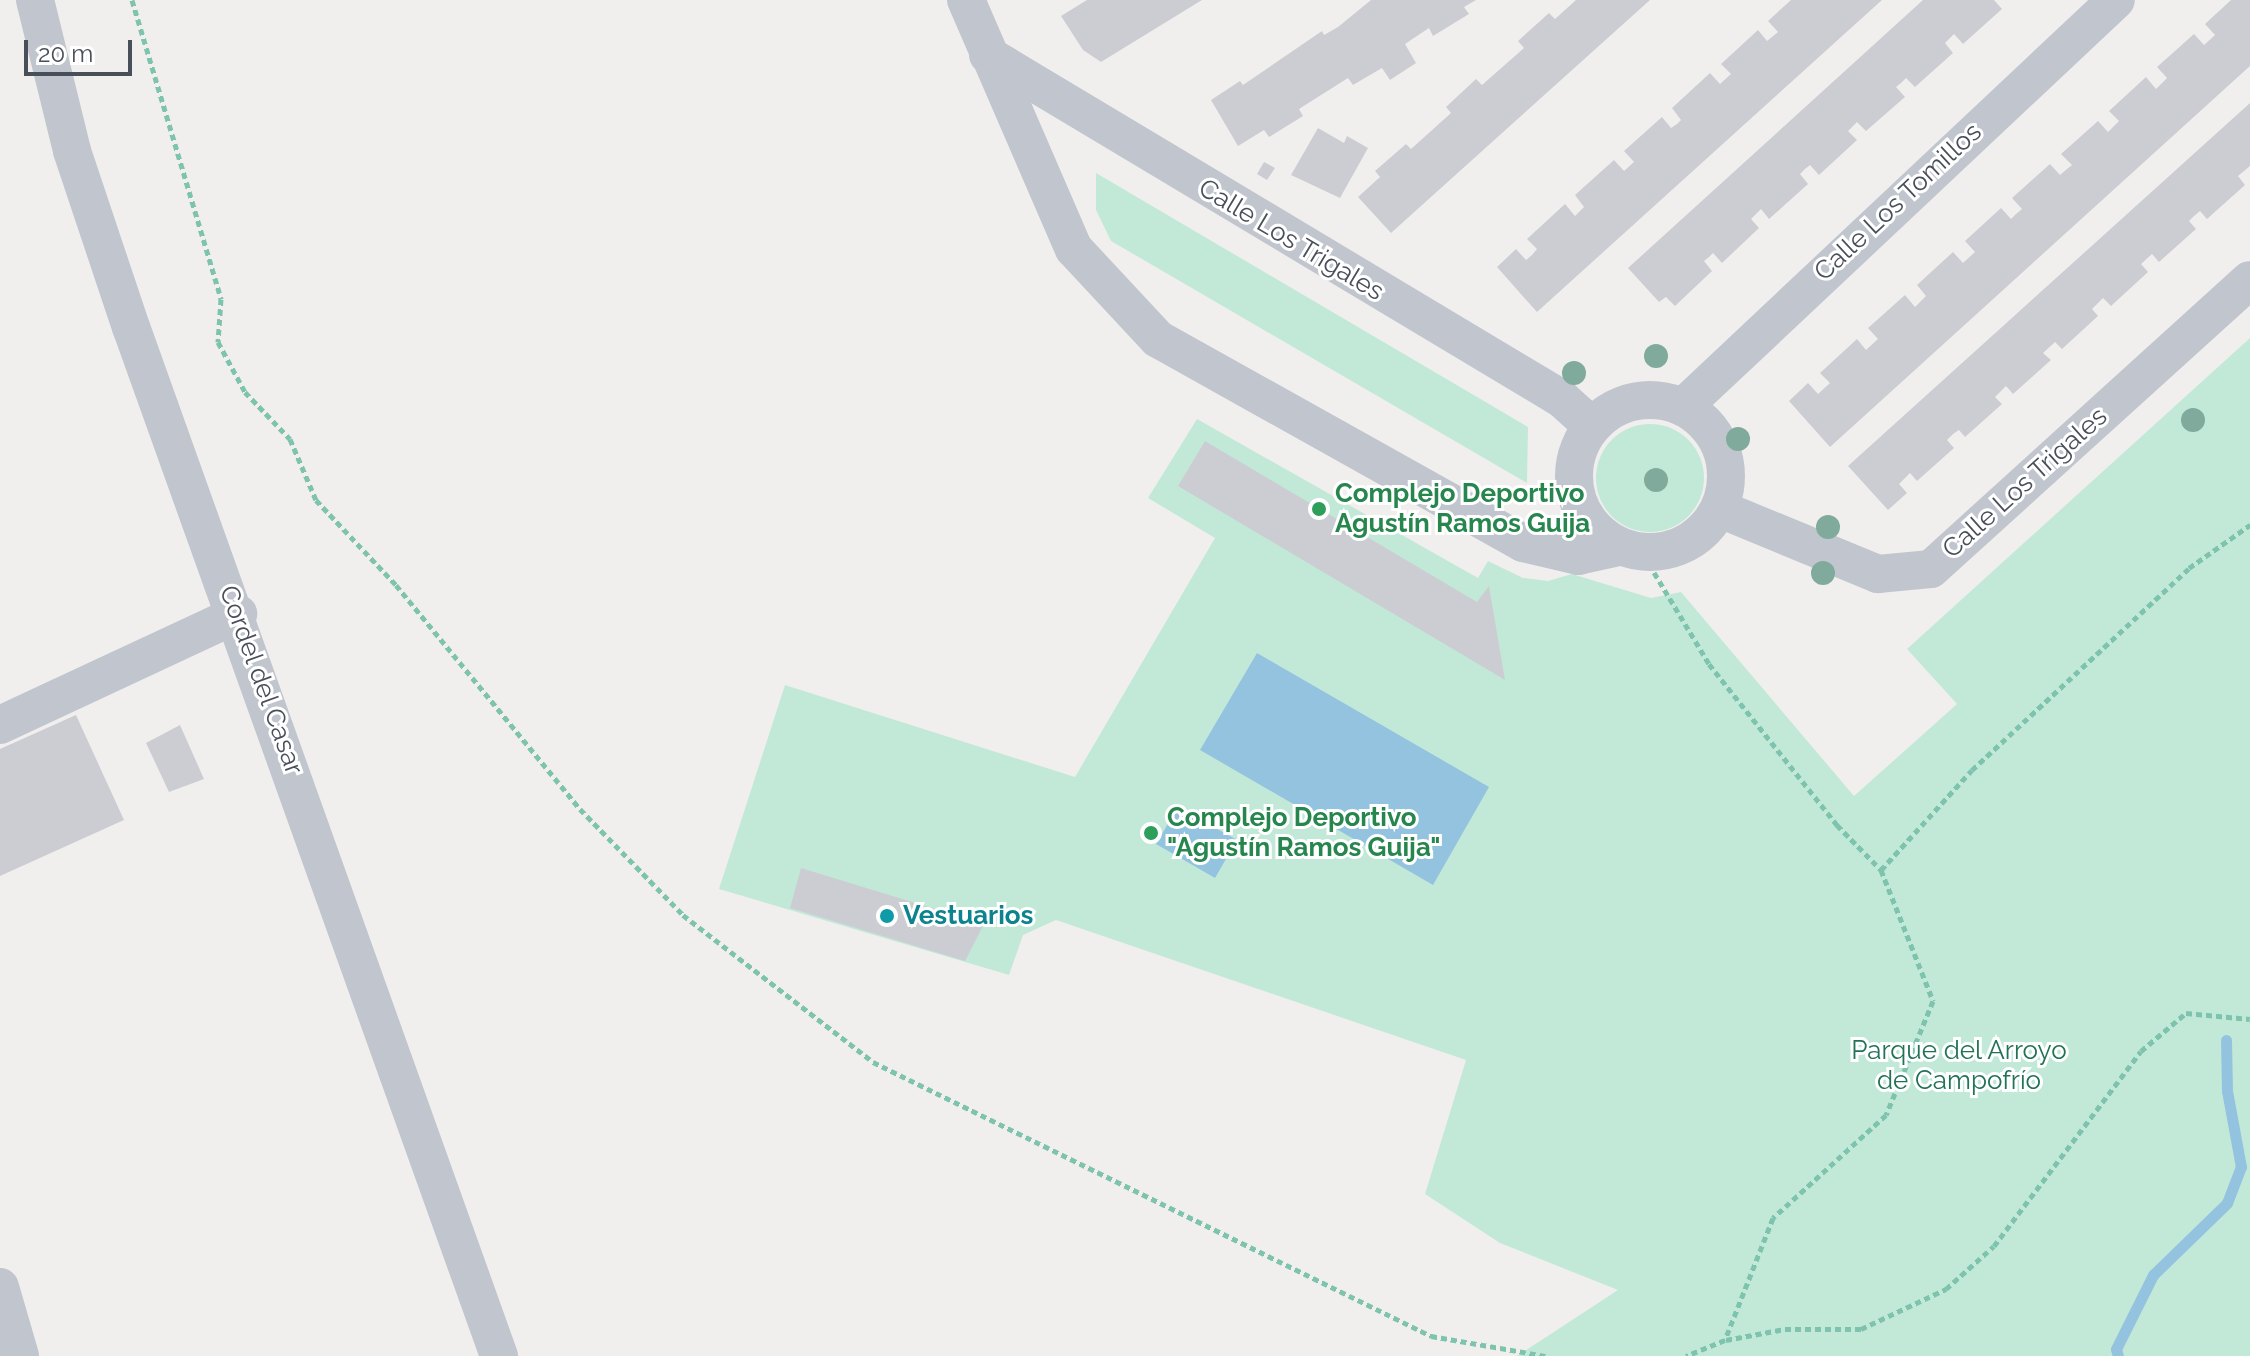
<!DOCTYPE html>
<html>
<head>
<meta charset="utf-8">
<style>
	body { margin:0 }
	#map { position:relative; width:2250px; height:1356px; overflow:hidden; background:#f1efee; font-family:Raleway,sans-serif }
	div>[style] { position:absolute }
	.green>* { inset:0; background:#c2e9d8 }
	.round { border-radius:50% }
	.water>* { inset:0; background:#94c3e0 }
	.stream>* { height:11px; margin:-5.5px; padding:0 5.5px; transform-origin:5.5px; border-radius:5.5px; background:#94c3e0 }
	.building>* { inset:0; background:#cccdd2 }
	.path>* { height:5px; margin-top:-2.5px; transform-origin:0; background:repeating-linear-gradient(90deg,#7ec3ad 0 6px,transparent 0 10px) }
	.minor>* { height:38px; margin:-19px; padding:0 19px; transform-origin:19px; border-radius:19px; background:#c1c6ce }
	.minor>.ring { margin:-19px; padding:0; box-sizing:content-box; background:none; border:38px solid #c1c6ce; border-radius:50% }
	.trees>* { width:24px; height:24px; margin:-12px; border-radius:50%; background:#7faa9c }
	.dots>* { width:22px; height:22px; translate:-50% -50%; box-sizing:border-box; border:4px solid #fff; border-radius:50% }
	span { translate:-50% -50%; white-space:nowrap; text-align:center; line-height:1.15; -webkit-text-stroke:6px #fff; paint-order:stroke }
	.street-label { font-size:26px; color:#494f59 }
	.leisure-label { font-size:26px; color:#27864d; font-weight:700 }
	.left { translate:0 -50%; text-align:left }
	.culture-label { font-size:26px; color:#0d838f; font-weight:700 }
	.park-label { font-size:26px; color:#227258 }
	.scale { position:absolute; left:24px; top:40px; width:108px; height:36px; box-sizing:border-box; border:4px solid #494f59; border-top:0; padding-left:10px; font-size:24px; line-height:28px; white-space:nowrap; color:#494f59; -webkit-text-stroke:6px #fff; paint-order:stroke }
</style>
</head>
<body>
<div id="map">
	<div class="green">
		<i style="clip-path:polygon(1096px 173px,1528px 427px,1527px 483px,1111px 241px,1096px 210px)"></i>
		<i style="clip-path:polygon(2250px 338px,2250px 1356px,1517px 1356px,1618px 1290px,1500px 1243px,1425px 1194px,1466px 1060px,1056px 920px,1023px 935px,1009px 975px,719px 889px,785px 685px,1075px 777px,1215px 538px,1148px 498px,1197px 419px,1478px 578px,1488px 561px,1523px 578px,1548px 581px,1572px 574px,1651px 598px,1681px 592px,1854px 796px,1957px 704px,1907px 649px)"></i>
		<i class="round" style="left:1596px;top:424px;width:108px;height:108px"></i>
	</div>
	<div class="water">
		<i style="clip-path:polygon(1257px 653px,1489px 787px,1433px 885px,1200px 750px)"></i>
		<i style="clip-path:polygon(1178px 807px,1237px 840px,1215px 878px,1156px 844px)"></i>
	</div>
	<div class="stream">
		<i style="left:2118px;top:1356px;width:7px;rotate:-106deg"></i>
		<i style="left:2116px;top:1349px;width:83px;rotate:-63.4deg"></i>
		<i style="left:2153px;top:1275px;width:103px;rotate:-44.2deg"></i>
		<i style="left:2227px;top:1203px;width:39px;rotate:-69deg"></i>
		<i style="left:2241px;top:1167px;width:77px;rotate:-100.4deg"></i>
		<i style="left:2227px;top:1091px;width:51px;rotate:-91.1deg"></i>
	</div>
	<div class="building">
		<i style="clip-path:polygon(1087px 0,1202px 0,1101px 62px,1083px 50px,1061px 16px)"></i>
		<i style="clip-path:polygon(1371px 0,1476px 0,1464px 7px,1469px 14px,1433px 36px,1429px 28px,1405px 44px,1416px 63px,1390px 80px,1382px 68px,1353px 85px,1348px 78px,1299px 109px,1303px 116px,1269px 137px,1264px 130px,1238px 146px,1211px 100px,1240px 81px,1243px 85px,1322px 31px,1324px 35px,1338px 27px)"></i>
		<i style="clip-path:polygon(1576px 0,1650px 0,1391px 233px,1358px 197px,1380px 177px,1375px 171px,1406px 144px,1411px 149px,1451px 113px,1446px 107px,1476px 79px,1482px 85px,1524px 48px,1518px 41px,1549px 13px,1555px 19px)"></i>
		<i style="clip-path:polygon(1791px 0,1882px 0,1537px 312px,1497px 267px,1516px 249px,1526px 260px,1532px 255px,1537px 249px,1527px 239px,1565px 204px,1575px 216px,1584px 207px,1575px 195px,1614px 160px,1624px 171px,1634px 162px,1624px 151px,1662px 117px,1671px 128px,1677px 124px,1681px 120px,1672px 108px,1710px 73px,1720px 84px,1731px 74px,1721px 64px,1758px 30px,1767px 41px,1778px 32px,1768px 21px)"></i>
		<i style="clip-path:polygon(1923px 0,1994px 0,2002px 9px,1963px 44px,1954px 34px,1945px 43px,1953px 53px,1915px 87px,1906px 78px,1901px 83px,1896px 87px,1905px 97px,1866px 131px,1857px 122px,1848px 131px,1857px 140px,1819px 175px,1810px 165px,1805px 169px,1800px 174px,1808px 184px,1769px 219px,1761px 209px,1751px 219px,1759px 228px,1722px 263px,1713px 253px,1709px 257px,1704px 261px,1712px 271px,1675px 306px,1666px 297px,1659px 302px,1628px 268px)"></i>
		<i style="clip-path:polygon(2231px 0,2250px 0,2250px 66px,1830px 447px,1789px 401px,1808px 383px,1818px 394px,1830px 383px,1820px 373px,1857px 339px,1866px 350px,1878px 339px,1868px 328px,1905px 295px,1915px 307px,1926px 296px,1917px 285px,1953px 252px,1963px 263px,1975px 252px,1965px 241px,2001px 208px,2011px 219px,2016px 214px,2022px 209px,2012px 198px,2050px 164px,2060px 175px,2067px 169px,2072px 165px,2061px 154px,2098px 121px,2108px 132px,2119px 121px,2109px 111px,2146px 77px,2156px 89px,2167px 78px,2157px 67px,2194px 34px,2204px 45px,2215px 35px,2205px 24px)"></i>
		<i style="clip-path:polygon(2250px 103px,2250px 166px,2238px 176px,2245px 185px,2207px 219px,2200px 211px,2193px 217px,2189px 221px,2196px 229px,2159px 262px,2152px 254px,2141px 264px,2148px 272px,2111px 306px,2103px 298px,2092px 309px,2098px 316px,2062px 349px,2055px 342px,2043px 353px,2051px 360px,2013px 394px,2006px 386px,1995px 397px,2002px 404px,1965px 437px,1959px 430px,1953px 434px,1947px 440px,1954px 448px,1917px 481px,1910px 473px,1899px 484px,1907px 493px,1888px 510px,1848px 466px)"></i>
		<i style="clip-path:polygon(1318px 128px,1344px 143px,1347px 136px,1368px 148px,1340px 198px,1291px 175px)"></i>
		<i style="clip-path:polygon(1264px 162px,1275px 168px,1267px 180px,1257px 174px)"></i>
		<i style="clip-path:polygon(1205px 441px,1477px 602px,1489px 586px,1505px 680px,1178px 486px)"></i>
		<i style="clip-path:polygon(76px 715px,124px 820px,0 876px,0 749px)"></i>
		<i style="clip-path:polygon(180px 725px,204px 779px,169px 792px,146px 743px)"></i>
		<i style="clip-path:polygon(801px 868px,984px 924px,965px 961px,790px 908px)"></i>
	</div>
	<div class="path">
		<i style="left:132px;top:0;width:312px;rotate:73.4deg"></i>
		<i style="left:221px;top:299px;width:43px;rotate:94deg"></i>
		<i style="left:218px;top:342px;width:57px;rotate:61.6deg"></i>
		<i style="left:245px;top:392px;width:65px;rotate:46.2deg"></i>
		<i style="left:290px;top:439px;width:66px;rotate:66.9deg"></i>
		<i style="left:316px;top:500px;width:117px;rotate:46.7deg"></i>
		<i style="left:396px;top:585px;width:290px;rotate:50.6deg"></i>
		<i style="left:580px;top:809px;width:148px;rotate:45.8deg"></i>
		<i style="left:683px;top:915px;width:240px;rotate:37.7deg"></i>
		<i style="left:873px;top:1062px;width:622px;rotate:26.15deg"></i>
		<i style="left:1431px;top:1336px;width:117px;rotate:9.9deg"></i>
		<i style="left:1649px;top:564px;width:117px;rotate:59deg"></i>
		<i style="left:1709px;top:664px;width:206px;rotate:51.5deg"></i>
		<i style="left:1837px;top:825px;width:63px;rotate:45.6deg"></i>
		<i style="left:1881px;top:870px;width:141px;rotate:68.3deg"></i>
		<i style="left:1933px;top:1001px;width:123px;rotate:112.4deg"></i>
		<i style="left:1886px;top:1115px;width:153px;rotate:137.7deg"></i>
		<i style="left:1773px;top:1218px;width:131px;rotate:111.5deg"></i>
		<i style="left:1725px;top:1340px;width:42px;rotate:157.7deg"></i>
		<i style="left:1881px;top:870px;width:135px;rotate:-47.7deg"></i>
		<i style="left:1972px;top:770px;width:296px;rotate:-42.9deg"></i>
		<i style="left:2189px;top:568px;width:75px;rotate:-35.2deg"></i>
		<i style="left:1726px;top:1340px;width:60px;rotate:-10.6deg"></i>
		<i style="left:1785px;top:1329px;width:76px"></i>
		<i style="left:1861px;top:1329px;width:94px;rotate:-25.2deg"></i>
		<i style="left:1946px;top:1289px;width:64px;rotate:-41.9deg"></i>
		<i style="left:1994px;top:1246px;width:244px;rotate:-53deg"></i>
		<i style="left:2141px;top:1051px;width:59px;rotate:-40.2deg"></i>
		<i style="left:2186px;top:1013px;width:64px;rotate:5.4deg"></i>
	</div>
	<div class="minor">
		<i style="left:35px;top:0;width:155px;rotate:76.2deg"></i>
		<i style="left:72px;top:151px;width:186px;rotate:71.5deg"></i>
		<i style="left:131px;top:327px;width:1093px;rotate:70.32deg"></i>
		<i style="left:966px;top:0;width:271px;rotate:66.6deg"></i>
		<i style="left:1074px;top:249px;width:123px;rotate:47deg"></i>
		<i style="left:1158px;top:339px;width:418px;rotate:29.2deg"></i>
		<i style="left:1523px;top:543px;width:57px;rotate:13.3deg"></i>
		<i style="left:1578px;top:556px;width:42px;rotate:-12.4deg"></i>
		<i style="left:988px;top:55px;width:669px;rotate:30.93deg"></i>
		<i style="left:1562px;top:399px;width:40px;rotate:42deg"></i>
		<i class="ring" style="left:1574px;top:400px;width:114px;height:114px"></i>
		<i style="left:1683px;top:407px;width:594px;rotate:-43.23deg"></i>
		<i style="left:1720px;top:509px;width:171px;rotate:22.4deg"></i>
		<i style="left:1878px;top:574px;width:53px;rotate:-5.4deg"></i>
		<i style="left:1931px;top:569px;width:430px;rotate:-42.2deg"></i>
		<i style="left:0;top:725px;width:263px;rotate:-25deg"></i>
		<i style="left:0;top:1287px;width:72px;rotate:73.8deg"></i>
	</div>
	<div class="trees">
		<i style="left:1656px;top:356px"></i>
		<i style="left:1574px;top:373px"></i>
		<i style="left:2193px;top:420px"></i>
		<i style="left:1738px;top:439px"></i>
		<i style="left:1656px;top:480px"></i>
		<i style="left:1828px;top:527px"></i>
		<i style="left:1823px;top:573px"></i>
	</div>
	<div class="dots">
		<i style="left:1319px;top:509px;background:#2e9e5b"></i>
		<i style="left:1151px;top:833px;background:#2e9e5b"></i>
		<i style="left:887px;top:916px;background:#0f9aa8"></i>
	</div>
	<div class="street-label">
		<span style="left:1898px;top:202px;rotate:-43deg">Calle Los Tomillos</span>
		<span style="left:1291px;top:240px;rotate:31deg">Calle Los Trigales</span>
		<span style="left:2025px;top:483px;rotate:-42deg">Calle Los Trigales</span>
		<span style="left:261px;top:680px;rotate:70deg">Cordel del Casar</span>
	</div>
	<div class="leisure-label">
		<span class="left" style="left:1335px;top:509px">Complejo Deportivo<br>Agustín Ramos Guija</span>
		<span class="left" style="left:1167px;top:833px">Complejo Deportivo<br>"Agustín Ramos Guija"</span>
	</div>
	<div class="culture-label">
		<span class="left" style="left:903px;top:916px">Vestuarios</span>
	</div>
	<div class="park-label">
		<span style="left:1959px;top:1066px">Parque del Arroyo<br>de Campofrío</span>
	</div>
	<div class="scale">20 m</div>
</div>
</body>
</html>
